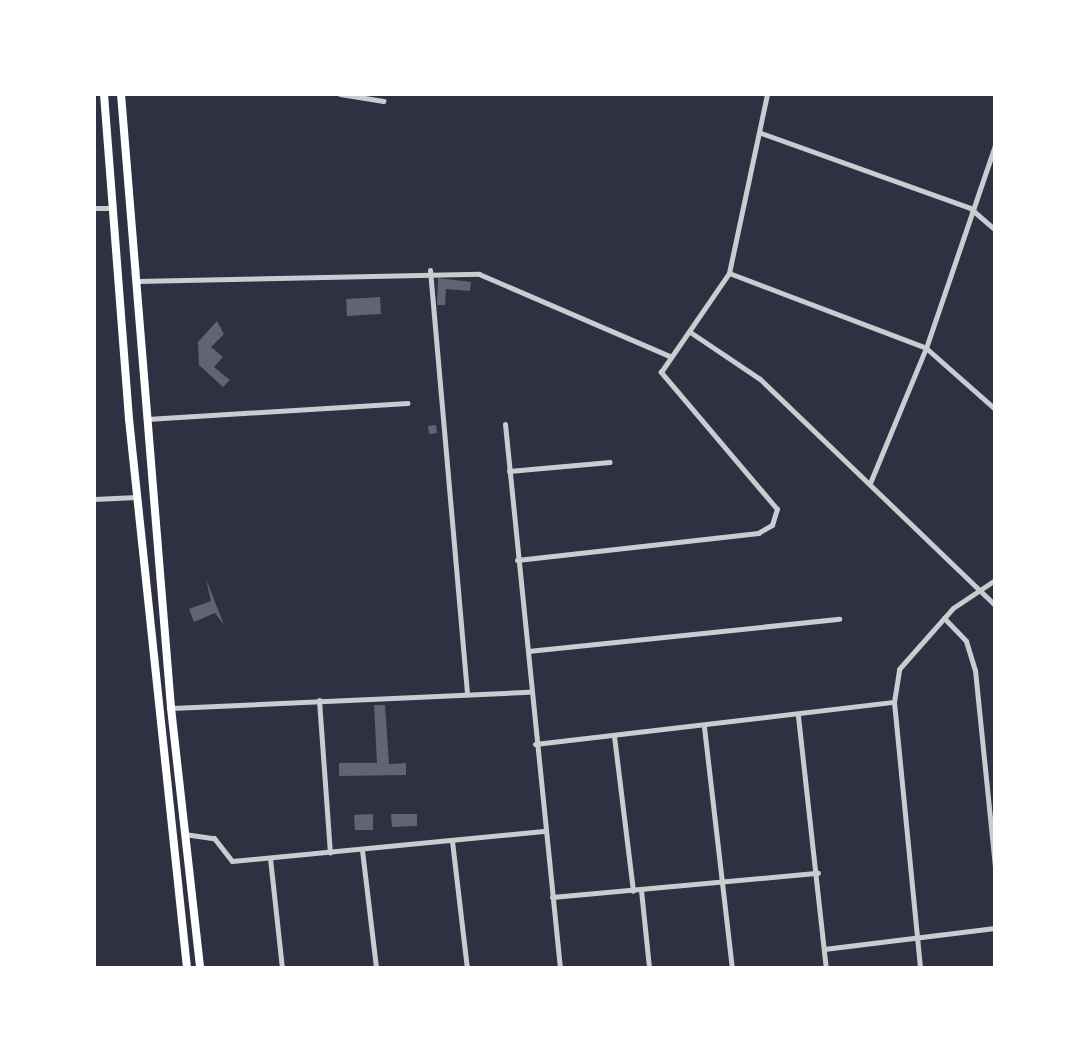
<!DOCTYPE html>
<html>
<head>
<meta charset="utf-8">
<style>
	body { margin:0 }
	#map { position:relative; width:1089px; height:1062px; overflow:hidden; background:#2d3142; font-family:"Source Sans 3",sans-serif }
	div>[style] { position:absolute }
	.building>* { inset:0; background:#626471 }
	.minor>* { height:5px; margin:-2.5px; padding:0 2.5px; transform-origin:2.5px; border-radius:2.5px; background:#caccd0 }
	.primary>* { height:8px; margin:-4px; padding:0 4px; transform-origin:4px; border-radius:4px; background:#fff }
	span { translate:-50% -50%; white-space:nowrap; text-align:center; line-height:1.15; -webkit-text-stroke:6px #fff; paint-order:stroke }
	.frame { position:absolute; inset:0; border:96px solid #fff; pointer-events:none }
</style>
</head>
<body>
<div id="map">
	<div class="building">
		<i style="clip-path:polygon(438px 278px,471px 282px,470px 291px,446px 289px,445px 305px,437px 305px)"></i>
		<i style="clip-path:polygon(380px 297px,381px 314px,347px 316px,346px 299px)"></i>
		<i style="clip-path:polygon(217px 321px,224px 334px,211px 347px,223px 357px,214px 367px,230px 380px,223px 387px,199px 365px,198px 342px)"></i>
		<i style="clip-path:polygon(436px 425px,437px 433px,429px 434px,428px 426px)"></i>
		<i style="clip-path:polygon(206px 579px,224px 625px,215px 613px,194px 622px,189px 609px,211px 601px)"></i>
		<i style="clip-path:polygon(374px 705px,385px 705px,389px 764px,406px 763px,406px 775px,339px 776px,339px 763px,377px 763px)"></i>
		<i style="clip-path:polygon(373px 814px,373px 830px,355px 830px,354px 815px)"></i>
		<i style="clip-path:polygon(391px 814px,417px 814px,417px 826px,392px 827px)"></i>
	</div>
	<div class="minor">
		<i style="left:340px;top:94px;width:44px;rotate:9.2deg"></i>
		<i style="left:761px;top:133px;width:222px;rotate:19.7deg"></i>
		<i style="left:970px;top:208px;width:33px;rotate:41deg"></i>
		<i style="left:94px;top:208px;width:18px"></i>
		<i style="left:430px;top:270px;width:426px;rotate:85deg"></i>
		<i style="left:729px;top:273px;width:211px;rotate:20.8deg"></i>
		<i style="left:926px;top:348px;width:92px;rotate:41.5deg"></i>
		<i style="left:137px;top:281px;width:342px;rotate:-1.2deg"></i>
		<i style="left:479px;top:274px;width:207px;rotate:23.3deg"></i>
		<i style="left:690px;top:332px;width:84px;rotate:33.9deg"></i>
		<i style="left:760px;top:379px;width:326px;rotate:43.9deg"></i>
		<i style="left:147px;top:419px;width:261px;rotate:-3.5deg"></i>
		<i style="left:505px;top:424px;width:547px;rotate:84.23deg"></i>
		<i style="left:509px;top:471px;width:101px;rotate:-5.1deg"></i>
		<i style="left:870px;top:483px;width:146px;rotate:-67.5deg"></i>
		<i style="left:926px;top:348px;width:214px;rotate:-71.2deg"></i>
		<i style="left:94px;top:499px;width:43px;rotate:-2.7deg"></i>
		<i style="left:517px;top:560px;width:243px;rotate:-6.4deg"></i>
		<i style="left:758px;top:533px;width:16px;rotate:-30deg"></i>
		<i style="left:772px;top:525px;width:17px;rotate:-73deg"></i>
		<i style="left:777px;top:509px;width:180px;rotate:-130.3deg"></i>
		<i style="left:661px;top:372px;width:120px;rotate:-55.5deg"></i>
		<i style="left:729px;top:273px;width:183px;rotate:-78deg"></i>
		<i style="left:944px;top:618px;width:32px;rotate:46deg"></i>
		<i style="left:966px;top:641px;width:30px;rotate:73deg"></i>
		<i style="left:975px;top:670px;width:198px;rotate:84.2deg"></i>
		<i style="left:528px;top:651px;width:313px;rotate:-5.9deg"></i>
		<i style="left:319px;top:700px;width:153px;rotate:85.9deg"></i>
		<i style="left:894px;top:702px;width:33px;rotate:-81deg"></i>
		<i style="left:899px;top:669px;width:81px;rotate:-48.5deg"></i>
		<i style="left:953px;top:608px;width:50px;rotate:-33.7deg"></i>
		<i style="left:172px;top:708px;width:357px;rotate:-2.6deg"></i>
		<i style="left:798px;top:716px;width:254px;rotate:83.7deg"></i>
		<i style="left:704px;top:727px;width:243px;rotate:83.4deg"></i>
		<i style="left:614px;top:736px;width:156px;rotate:83deg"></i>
		<i style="left:535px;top:744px;width:361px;rotate:-6.7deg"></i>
		<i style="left:894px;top:702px;width:267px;rotate:84.4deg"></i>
		<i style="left:184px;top:834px;width:30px;rotate:8deg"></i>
		<i style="left:214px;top:838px;width:29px;rotate:52deg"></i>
		<i style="left:232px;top:861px;width:313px;rotate:-5.5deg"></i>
		<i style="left:452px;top:841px;width:128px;rotate:83.3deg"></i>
		<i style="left:362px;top:850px;width:119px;rotate:83.2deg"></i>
		<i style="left:270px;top:858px;width:111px;rotate:83.8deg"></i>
		<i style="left:641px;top:890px;width:78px;rotate:84.1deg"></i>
		<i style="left:552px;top:897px;width:267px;rotate:-5.2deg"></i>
		<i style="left:824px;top:949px;width:172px;rotate:-7deg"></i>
	</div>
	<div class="primary">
		<i style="left:104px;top:94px;width:326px;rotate:85.6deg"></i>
		<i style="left:129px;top:419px;width:552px;rotate:83.97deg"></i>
		<i style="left:121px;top:94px;width:616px;rotate:85.34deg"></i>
		<i style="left:171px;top:708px;width:262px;rotate:83.6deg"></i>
	</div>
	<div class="frame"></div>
</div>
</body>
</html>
